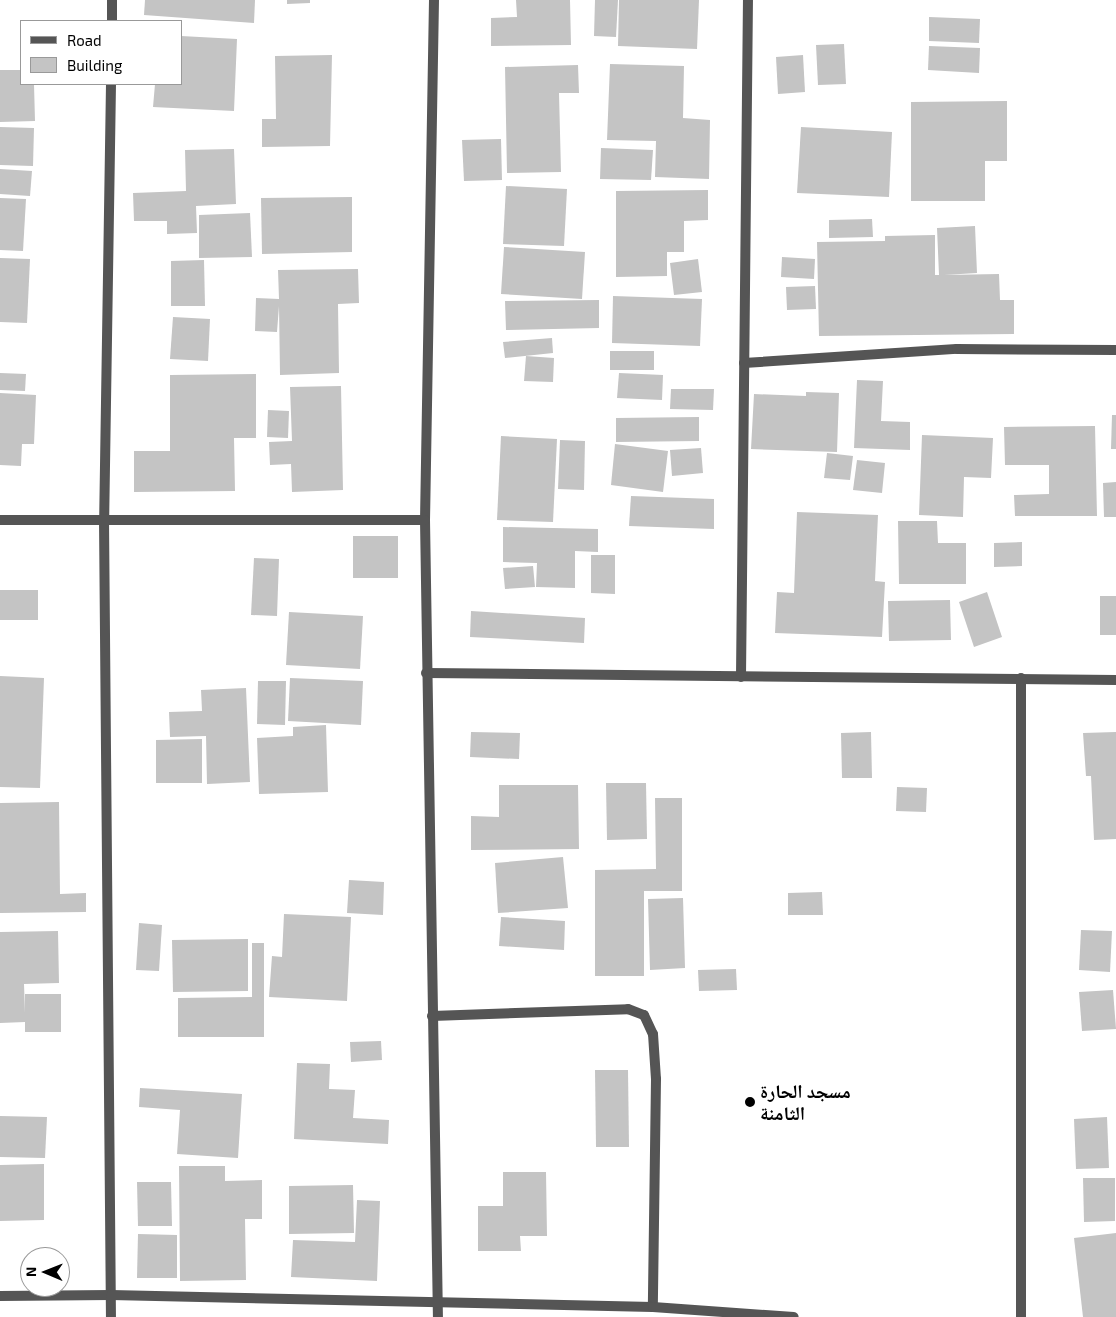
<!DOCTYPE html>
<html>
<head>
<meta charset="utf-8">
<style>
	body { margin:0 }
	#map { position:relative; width:1116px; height:1317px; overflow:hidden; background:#fff; font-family:"Exo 2","Noto Naskh Arabic",sans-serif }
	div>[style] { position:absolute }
	.building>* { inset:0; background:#c4c4c4 }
	.minor>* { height:10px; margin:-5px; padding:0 5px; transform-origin:5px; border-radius:5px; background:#555 }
	.dots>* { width:14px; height:14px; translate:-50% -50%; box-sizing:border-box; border:2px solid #fff; border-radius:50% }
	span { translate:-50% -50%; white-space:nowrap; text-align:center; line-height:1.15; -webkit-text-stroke:4px #fff; paint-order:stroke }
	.poi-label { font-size:19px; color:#000; font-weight:700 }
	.left { translate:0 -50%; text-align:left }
	.legend { position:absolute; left:20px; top:20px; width:162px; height:65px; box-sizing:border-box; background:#fff; border:1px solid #999; margin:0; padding:6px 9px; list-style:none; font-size:15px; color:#000 }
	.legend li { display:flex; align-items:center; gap:10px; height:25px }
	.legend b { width:25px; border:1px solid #999 }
	.north { position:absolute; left:20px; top:1247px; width:50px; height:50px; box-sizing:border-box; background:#fff; border:1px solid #999; border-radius:50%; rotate:271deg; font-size:14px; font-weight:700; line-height:20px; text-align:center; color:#000 }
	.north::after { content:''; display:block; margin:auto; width:18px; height:22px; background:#000; clip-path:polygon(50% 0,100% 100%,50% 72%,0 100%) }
</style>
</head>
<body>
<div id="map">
	<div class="building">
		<i style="clip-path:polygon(145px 0,255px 0,254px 23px,144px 15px)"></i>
		<i style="clip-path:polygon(287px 0,310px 0,310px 3px,287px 4px)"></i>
		<i style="clip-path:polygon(516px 0,570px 0,571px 45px,491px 46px,491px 18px,517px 17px)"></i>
		<i style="clip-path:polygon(595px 0,618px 0,616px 37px,594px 36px)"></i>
		<i style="clip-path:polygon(619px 0,699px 0,697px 49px,618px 46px)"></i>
		<i style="clip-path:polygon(929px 17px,980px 19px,979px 43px,929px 41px)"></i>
		<i style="clip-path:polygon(181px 36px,237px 39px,234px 111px,153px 107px,155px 84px,181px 84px)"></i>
		<i style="clip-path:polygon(844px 44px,846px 84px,818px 85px,816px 45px)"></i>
		<i style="clip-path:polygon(929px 46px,980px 48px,979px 73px,928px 70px)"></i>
		<i style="clip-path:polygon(332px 55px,330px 146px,262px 147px,262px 119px,276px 119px,275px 56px)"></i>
		<i style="clip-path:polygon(803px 55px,805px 92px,778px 94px,776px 57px)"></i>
		<i style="clip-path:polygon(610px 64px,684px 66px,683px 118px,710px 120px,709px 179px,655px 177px,656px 141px,607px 140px)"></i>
		<i style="clip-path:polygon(578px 65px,579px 93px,559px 93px,561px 172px,507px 173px,505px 67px)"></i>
		<i style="clip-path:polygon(0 70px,21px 70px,21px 84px,34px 84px,35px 121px,0 122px)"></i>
		<i style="clip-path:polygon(1007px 101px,1007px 161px,985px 161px,985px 201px,911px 201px,911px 102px)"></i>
		<i style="clip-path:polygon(0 127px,34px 128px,33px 166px,0 165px)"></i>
		<i style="clip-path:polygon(801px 127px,892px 132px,889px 197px,797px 193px)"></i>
		<i style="clip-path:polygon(501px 139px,502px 180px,464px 181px,462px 140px)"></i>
		<i style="clip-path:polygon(601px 148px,653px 150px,651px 180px,600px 179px)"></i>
		<i style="clip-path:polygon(234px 149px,236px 204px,196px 206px,197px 233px,167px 234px,167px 221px,134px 221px,133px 193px,186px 191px,185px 150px)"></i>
		<i style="clip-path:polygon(0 169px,32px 171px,30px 196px,0 194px)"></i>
		<i style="clip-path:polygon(506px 186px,567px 189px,564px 246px,503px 244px)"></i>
		<i style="clip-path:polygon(708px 190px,708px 220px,684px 221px,684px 252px,667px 252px,667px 276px,616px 277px,616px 191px)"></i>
		<i style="clip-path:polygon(352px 197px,352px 252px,262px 254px,261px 198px)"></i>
		<i style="clip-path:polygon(0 198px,26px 199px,23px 251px,0 250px)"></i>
		<i style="clip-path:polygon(250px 213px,252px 257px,199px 258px,199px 215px)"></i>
		<i style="clip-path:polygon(872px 219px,873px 237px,829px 238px,829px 220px)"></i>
		<i style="clip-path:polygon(975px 226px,977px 273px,944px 275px,999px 274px,1000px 300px,1014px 300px,1014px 334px,819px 336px,817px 242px,885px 241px,885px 236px,935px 235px,935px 275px,939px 275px,937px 228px)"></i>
		<i style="clip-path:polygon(504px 247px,585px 252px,582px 299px,501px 294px)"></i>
		<i style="clip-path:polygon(782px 257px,815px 259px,814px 279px,781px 277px)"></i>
		<i style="clip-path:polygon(0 258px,30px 259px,27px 323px,0 322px)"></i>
		<i style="clip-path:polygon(698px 259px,702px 292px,674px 295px,670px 263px)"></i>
		<i style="clip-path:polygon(204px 260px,205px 306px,171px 306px,171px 261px)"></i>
		<i style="clip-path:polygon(358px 269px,359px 303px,338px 304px,339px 373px,280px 375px,279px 306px,277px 332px,255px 331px,256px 298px,279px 299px,278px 270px)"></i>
		<i style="clip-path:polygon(815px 286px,816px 309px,787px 310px,786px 287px)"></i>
		<i style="clip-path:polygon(613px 296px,702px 299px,700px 346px,612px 343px)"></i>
		<i style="clip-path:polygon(599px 300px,599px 328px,506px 330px,505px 301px)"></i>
		<i style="clip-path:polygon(173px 317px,210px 319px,208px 361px,170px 359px)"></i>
		<i style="clip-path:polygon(552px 338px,553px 353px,505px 358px,503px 342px)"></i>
		<i style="clip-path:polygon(610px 351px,654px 351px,654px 370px,610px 370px)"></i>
		<i style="clip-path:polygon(526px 356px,554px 358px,553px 382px,524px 381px)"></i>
		<i style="clip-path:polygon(0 373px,26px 374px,25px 391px,0 390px)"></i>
		<i style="clip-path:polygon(619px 373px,663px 375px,662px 400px,617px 398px)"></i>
		<i style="clip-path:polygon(256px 374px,256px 438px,234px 438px,235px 491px,134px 492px,134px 451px,170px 451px,170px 375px)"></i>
		<i style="clip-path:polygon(857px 380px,883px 381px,881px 421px,910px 422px,910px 450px,854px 448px)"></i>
		<i style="clip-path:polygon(341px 386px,343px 490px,292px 492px,291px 464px,270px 465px,269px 442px,292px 441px,290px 387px)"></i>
		<i style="clip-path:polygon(671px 389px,714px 389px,713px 410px,670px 409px)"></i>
		<i style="clip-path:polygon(806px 392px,839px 393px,837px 452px,751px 449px,754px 394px,806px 396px)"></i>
		<i style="clip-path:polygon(0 393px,36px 395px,34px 444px,22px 444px,21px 466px,0 465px)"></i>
		<i style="clip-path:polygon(268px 410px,289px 411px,288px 438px,267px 437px)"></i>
		<i style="clip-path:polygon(1112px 415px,1116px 415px,1116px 449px,1111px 449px)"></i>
		<i style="clip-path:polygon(699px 417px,699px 441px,616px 442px,616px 418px)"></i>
		<i style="clip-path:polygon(1095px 426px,1097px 516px,1015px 516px,1014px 495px,1049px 494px,1049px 465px,1005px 465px,1004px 427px)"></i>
		<i style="clip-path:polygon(922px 435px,993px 438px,991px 478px,964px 477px,963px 517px,919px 515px)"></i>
		<i style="clip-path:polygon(501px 436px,557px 439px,553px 522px,497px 520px)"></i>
		<i style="clip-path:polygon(560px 440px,585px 441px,584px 490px,558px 489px)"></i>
		<i style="clip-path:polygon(615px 444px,668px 451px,663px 492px,611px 485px)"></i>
		<i style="clip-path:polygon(701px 448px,703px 473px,672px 476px,670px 450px)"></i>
		<i style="clip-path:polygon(827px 453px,853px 456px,850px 480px,824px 478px)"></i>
		<i style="clip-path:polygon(857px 460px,885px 463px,882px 493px,853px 490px)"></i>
		<i style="clip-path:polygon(1116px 482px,1116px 517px,1104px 517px,1103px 483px)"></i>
		<i style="clip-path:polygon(631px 496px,714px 499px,714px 529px,629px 526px)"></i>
		<i style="clip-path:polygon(797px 512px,878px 515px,875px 581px,885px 582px,882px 637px,775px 633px,777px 592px,794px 593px)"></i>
		<i style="clip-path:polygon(898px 521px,937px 521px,938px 543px,966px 543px,966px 584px,899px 584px)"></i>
		<i style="clip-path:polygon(503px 527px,598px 529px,598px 552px,575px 551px,575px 588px,536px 587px,537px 563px,503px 562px)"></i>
		<i style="clip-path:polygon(353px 536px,398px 536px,398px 578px,353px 578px)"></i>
		<i style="clip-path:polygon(1022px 542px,1022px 566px,994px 567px,994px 543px)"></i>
		<i style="clip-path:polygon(591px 555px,615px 555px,615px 594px,591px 593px)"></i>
		<i style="clip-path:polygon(254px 558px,279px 559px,277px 616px,251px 615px)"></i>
		<i style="clip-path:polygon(533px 566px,535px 587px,505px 589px,503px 568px)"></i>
		<i style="clip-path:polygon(0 590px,38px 590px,38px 620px,0 620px)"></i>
		<i style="clip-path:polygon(987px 592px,1002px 637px,974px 647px,959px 602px)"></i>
		<i style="clip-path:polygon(1100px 596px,1116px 596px,1116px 635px,1100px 635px)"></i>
		<i style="clip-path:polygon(950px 600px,951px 640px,889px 641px,888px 601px)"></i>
		<i style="clip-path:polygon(471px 611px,585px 618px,584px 643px,470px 637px)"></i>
		<i style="clip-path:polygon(289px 612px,363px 616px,360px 669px,286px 665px)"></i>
		<i style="clip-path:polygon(0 676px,44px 678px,40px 788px,0 787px)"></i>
		<i style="clip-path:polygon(290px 678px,363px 681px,361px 725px,288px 721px)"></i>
		<i style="clip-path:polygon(258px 681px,286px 681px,285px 725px,257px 724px)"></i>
		<i style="clip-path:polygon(246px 688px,250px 782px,207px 784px,206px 736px,170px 737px,169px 712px,202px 711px,201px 690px)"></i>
		<i style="clip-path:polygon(326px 725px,328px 792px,259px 794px,257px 738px,293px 736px,293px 727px)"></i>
		<i style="clip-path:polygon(471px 732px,520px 733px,519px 759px,470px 757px)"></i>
		<i style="clip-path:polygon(871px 732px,872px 778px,842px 778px,841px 733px)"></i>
		<i style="clip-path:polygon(1116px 732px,1116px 839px,1094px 840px,1091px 776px,1086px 776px,1083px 733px)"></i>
		<i style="clip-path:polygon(202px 739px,202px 783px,156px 783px,156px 740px)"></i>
		<i style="clip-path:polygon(606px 783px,646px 783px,647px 839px,607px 840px)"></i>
		<i style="clip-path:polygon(499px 785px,578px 785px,579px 849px,471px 850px,471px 816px,499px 817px)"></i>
		<i style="clip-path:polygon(897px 787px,927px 788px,926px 812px,896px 811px)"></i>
		<i style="clip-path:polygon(655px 798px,682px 798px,682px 891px,644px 891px,644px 976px,595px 976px,595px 870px,656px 869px)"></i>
		<i style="clip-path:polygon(59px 802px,60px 894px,86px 893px,86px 912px,0 913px,0 803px)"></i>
		<i style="clip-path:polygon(563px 857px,568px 908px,498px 913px,495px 863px)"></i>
		<i style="clip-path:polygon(349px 880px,384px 882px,383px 915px,347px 913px)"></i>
		<i style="clip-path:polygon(822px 892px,823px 915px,788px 915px,788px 893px)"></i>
		<i style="clip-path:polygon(683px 898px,685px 968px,650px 970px,648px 899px)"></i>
		<i style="clip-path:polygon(284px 914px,351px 917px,347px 1001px,269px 997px,272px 956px,282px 957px)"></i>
		<i style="clip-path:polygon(501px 917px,565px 921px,564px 950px,499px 946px)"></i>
		<i style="clip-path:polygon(139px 923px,162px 925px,159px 971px,136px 970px)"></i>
		<i style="clip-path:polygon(1081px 930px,1112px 931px,1110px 972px,1079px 970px)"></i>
		<i style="clip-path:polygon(58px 931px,59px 983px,24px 984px,25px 1013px,25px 994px,61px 994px,61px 1032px,25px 1032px,25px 1022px,0 1023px,0 932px)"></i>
		<i style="clip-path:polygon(248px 939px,248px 991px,173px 992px,172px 940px)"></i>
		<i style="clip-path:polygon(252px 943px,264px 943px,264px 1037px,178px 1037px,178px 998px,252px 997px)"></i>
		<i style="clip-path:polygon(736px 969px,737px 990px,699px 991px,698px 970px)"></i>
		<i style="clip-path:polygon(1113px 990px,1116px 1029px,1082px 1031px,1079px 992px)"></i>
		<i style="clip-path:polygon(381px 1041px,382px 1060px,351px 1062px,350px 1042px)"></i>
		<i style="clip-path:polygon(297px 1063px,330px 1064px,329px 1089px,355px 1090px,353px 1118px,389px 1120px,388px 1144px,294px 1139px)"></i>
		<i style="clip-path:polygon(595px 1070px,628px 1070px,629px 1147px,596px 1147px)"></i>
		<i style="clip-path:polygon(140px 1088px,242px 1094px,238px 1158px,177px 1154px,180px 1110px,139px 1107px)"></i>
		<i style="clip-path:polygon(0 1116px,47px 1117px,45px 1158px,0 1157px)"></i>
		<i style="clip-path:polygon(1107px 1117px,1109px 1168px,1076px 1169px,1074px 1119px)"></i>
		<i style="clip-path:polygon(44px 1164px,44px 1220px,0 1221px,0 1165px)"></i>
		<i style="clip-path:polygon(179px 1166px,225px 1166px,225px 1181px,262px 1180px,262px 1219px,245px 1219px,246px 1280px,180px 1281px)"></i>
		<i style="clip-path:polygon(503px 1172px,546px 1172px,547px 1236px,520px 1236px,521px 1251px,478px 1251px,478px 1206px,503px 1206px)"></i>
		<i style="clip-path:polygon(1083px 1178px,1115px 1178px,1115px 1221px,1084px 1222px)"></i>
		<i style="clip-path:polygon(137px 1182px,171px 1182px,172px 1226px,138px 1226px)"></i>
		<i style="clip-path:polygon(353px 1185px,354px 1233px,289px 1234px,289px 1186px)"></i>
		<i style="clip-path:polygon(357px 1200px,380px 1201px,377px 1281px,291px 1277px,293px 1240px,355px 1242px)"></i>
		<i style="clip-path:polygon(1116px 1233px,1116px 1317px,1083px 1317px,1074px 1238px)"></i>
		<i style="clip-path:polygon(138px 1234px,177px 1235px,177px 1278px,137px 1278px)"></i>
	</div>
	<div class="minor">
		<i style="left:434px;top:0;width:520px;rotate:90.99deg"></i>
		<i style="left:425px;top:520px;width:797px;rotate:89.07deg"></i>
		<i style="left:112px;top:21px;width:21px;rotate:-90deg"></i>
		<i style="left:111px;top:84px;width:436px;rotate:90.9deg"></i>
		<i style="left:104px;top:520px;width:797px;rotate:89.5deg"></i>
		<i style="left:744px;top:363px;width:213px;rotate:-3.8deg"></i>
		<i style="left:957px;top:349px;width:159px;rotate:0.4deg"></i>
		<i style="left:0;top:520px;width:425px"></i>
		<i style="left:426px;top:673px;width:690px;rotate:0.58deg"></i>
		<i style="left:741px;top:677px;width:677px;rotate:-89.41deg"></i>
		<i style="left:432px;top:1016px;width:196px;rotate:-2deg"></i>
		<i style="left:628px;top:1009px;width:17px;rotate:21deg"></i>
		<i style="left:644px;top:1015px;width:21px;rotate:65deg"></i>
		<i style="left:653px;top:1034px;width:45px;rotate:86.2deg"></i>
		<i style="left:656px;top:1079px;width:228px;rotate:90.8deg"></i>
		<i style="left:0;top:1296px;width:111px;rotate:-0.5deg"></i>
		<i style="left:111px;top:1295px;width:542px;rotate:1.27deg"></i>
		<i style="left:653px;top:1307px;width:141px;rotate:4.1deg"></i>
		<i style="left:1021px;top:1317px;width:639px;rotate:-90deg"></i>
	</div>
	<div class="dots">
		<i style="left:750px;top:1102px;background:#000"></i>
	</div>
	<div class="poi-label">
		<span class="left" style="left:760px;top:1102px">مسجد الحارة<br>الثامنة</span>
	</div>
	<ul class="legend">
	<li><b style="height:6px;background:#555"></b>Road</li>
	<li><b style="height:14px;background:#c4c4c4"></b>Building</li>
	</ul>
	<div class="north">N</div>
</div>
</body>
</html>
